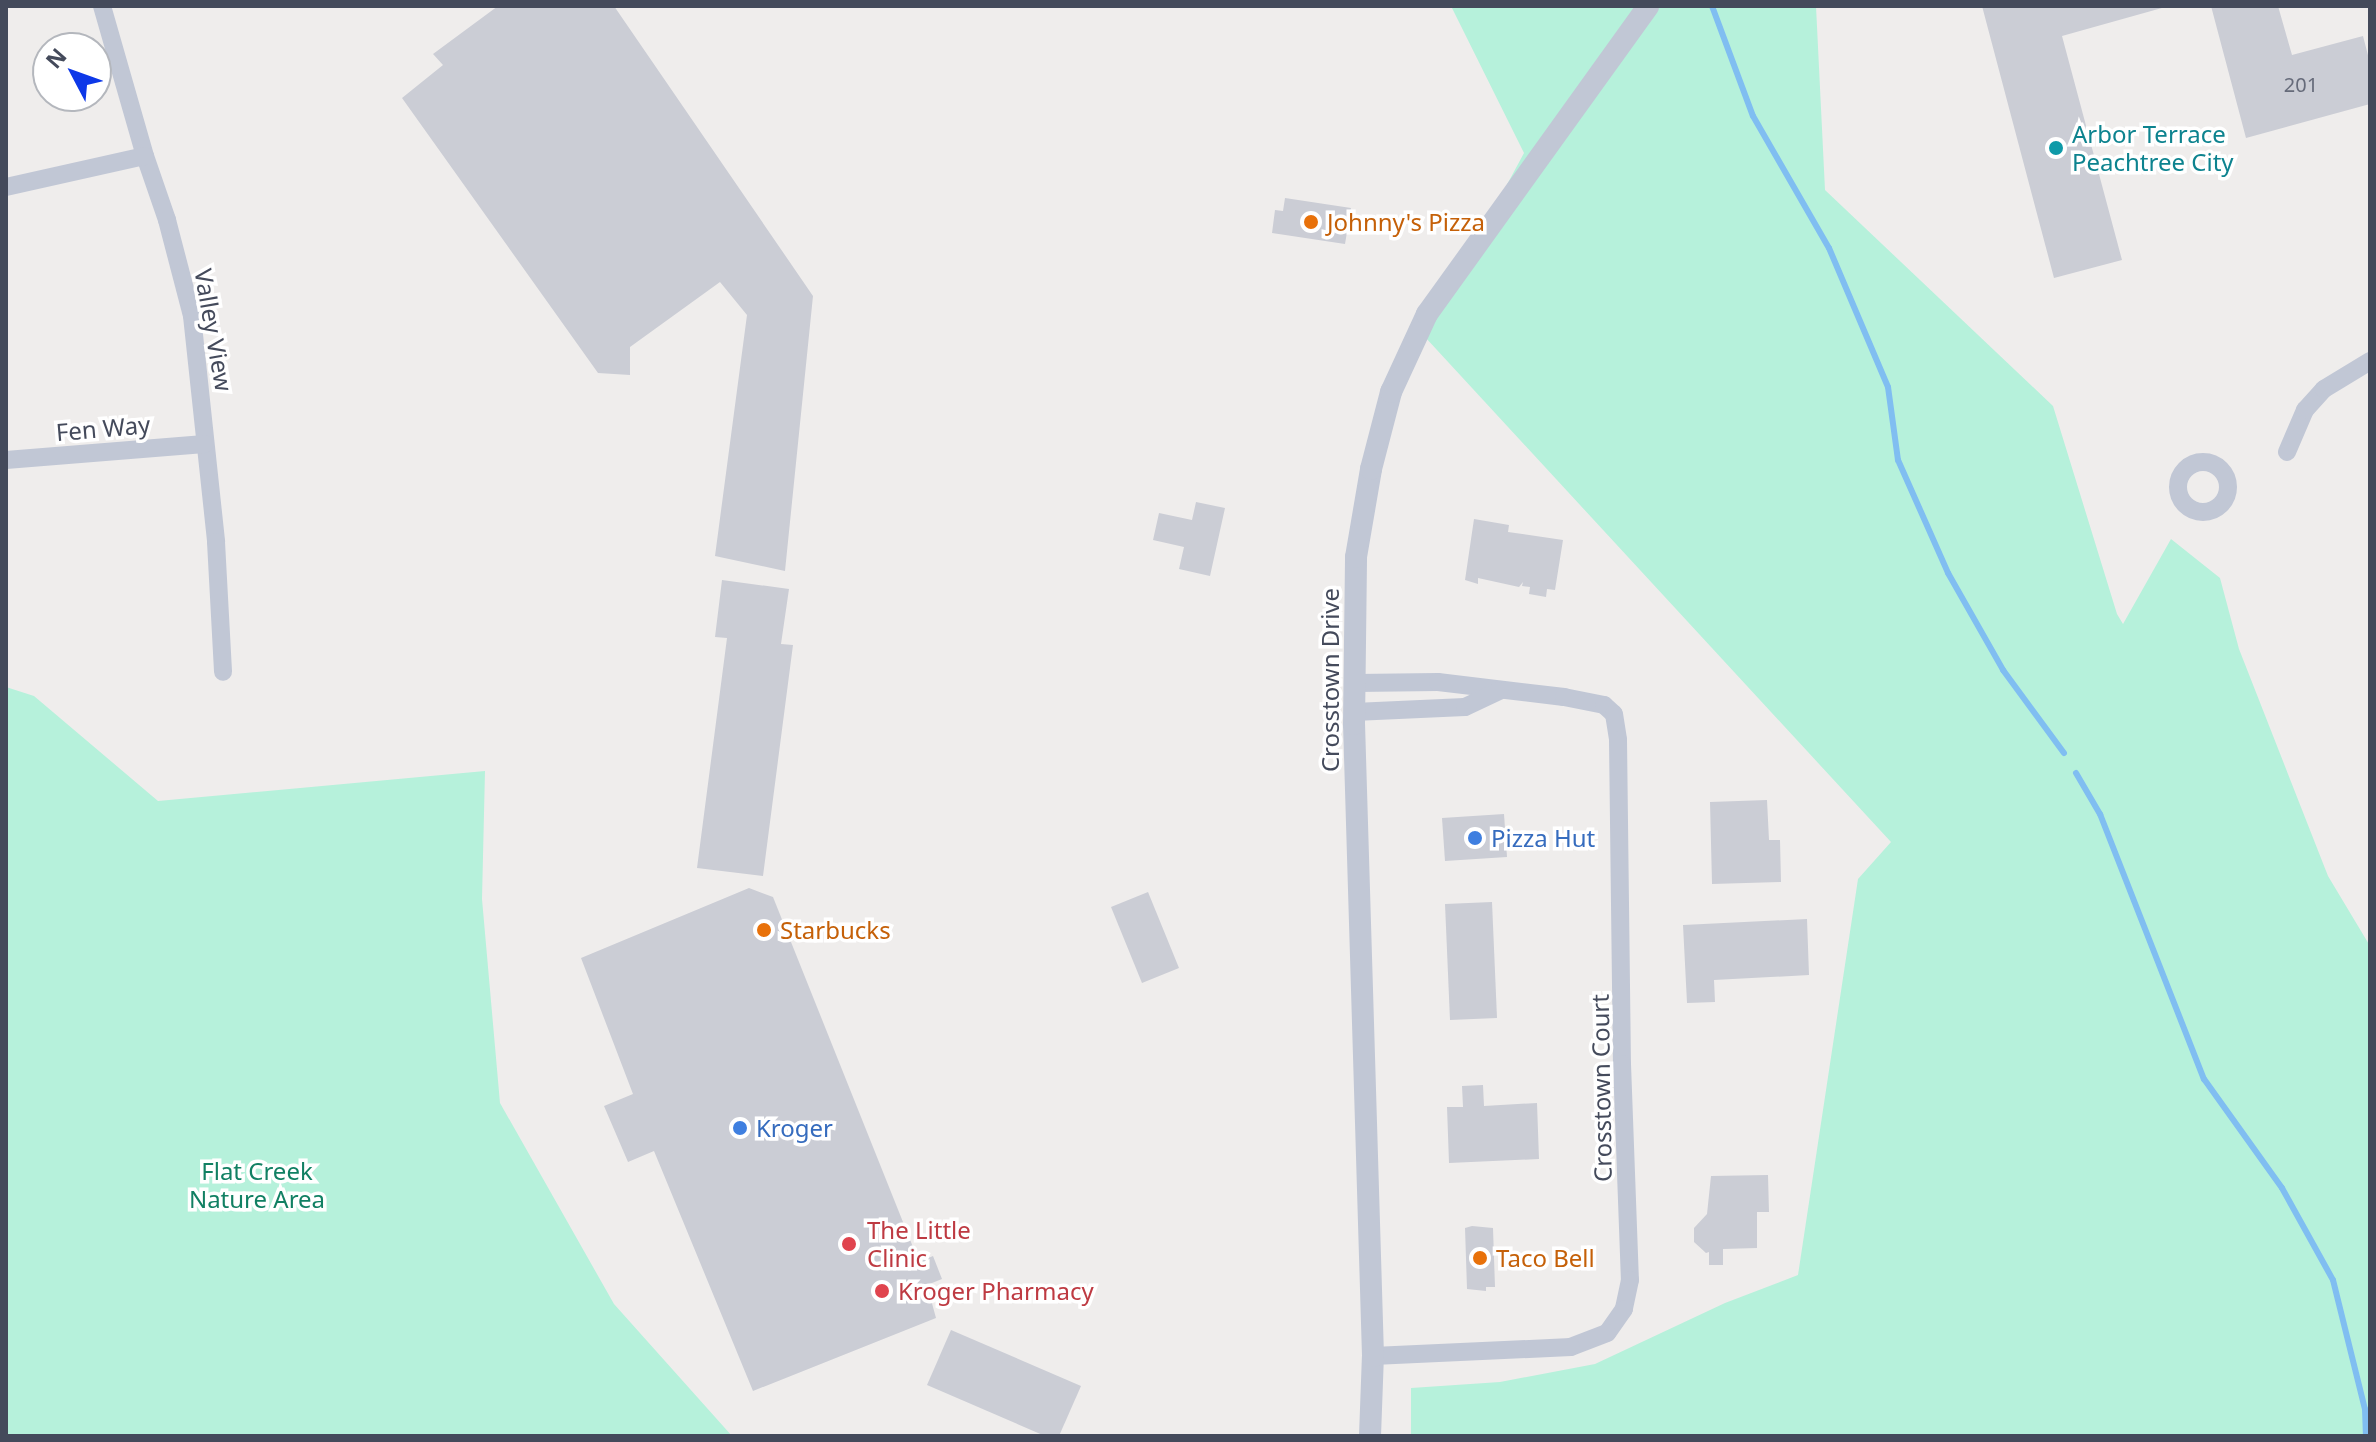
<!DOCTYPE html>
<html>
<head>
<meta charset="utf-8">
<style>
	body { margin:0 }
	#map { position:relative; width:2376px; height:1442px; overflow:hidden; background:#efedec; font-family:"Noto Sans",sans-serif }
	div>[style] { position:absolute }
	.green>* { inset:0; background:#b6f1db }
	.stream>* { height:6px; margin:-3px; padding:0 3px; transform-origin:3px; border-radius:3px; background:#80bef1 }
	.building>* { inset:0; background:#cbcdd5 }
	.minor>* { height:18px; margin:-9px; padding:0 9px; transform-origin:9px; border-radius:9px; background:#c1c7d5 }
	.minor>.ring { margin:-9px; padding:0; box-sizing:content-box; background:none; border:18px solid #c1c7d5; border-radius:50% }
	.tertiary>* { height:22px; margin:-11px; padding:0 11px; transform-origin:11px; border-radius:11px; background:#c1c7d5 }
	.dots>* { width:22px; height:22px; translate:-50% -50%; box-sizing:border-box; border:4px solid #fff; border-radius:50% }
	span { translate:-50% -50%; white-space:nowrap; text-align:center; line-height:1.15; -webkit-text-stroke:7px #fff; paint-order:stroke }
	.number-label { font-size:20px; color:#666b7a }
	.number-label span { -webkit-text-stroke-width:0 }
	.culture-label { font-size:24px; color:#0d838f }
	.left { translate:0 -50%; text-align:left }
	.food-label { font-size:24px; color:#c56008 }
	.street-label { font-size:24px; color:#444a5b }
	.shop-label { font-size:24px; color:#366cbe }
	.park-label { font-size:24px; color:#118063 }
	.health-label { font-size:24px; color:#be3a42 }
	.frame { position:absolute; inset:0; border:8px solid #444a5b; pointer-events:none }
	.north { position:absolute; left:32px; top:32px; width:80px; height:80px; box-sizing:border-box; background:#fff; border:2px solid #b4b7bd; border-radius:50%; rotate:311deg; font-size:22px; font-weight:700; line-height:32px; text-align:center; color:#444a5b }
	.north::after { content:''; display:block; margin:auto; width:28px; height:36px; background:#0d38e8; clip-path:polygon(50% 0,100% 100%,50% 72%,0 100%) }
</style>
</head>
<body>
<div id="map">
	<div class="green">
		<i style="clip-path:polygon(1451px 6px,1816px 6px,1825px 190px,2053px 406px,2117px 614px,2123px 624px,2171px 539px,2220px 578px,2239px 649px,2328px 876px,2370px 946px,2370px 1436px,1411px 1436px,1411px 1388px,1500px 1382px,1595px 1364px,1725px 1303px,1798px 1275px,1858px 879px,1891px 842px,1425px 337px,1524px 153px)"></i>
		<i style="clip-path:polygon(6px 687px,34px 696px,158px 801px,485px 771px,482px 899px,500px 1103px,614px 1304px,732px 1436px,6px 1436px)"></i>
	</div>
	<div class="stream">
		<i style="left:1712px;top:6px;width:117px;rotate:69.6deg"></i>
		<i style="left:1753px;top:116px;width:152px;rotate:60.1deg"></i>
		<i style="left:1829px;top:248px;width:151px;rotate:67deg"></i>
		<i style="left:1888px;top:387px;width:74px;rotate:82.2deg"></i>
		<i style="left:1898px;top:460px;width:124px;rotate:66.1deg"></i>
		<i style="left:1948px;top:573px;width:112px;rotate:60.4deg"></i>
		<i style="left:2003px;top:670px;width:103px;rotate:53.7deg"></i>
		<i style="left:2076px;top:773px;width:48px;rotate:59.7deg"></i>
		<i style="left:2100px;top:814px;width:285px;rotate:68.6deg"></i>
		<i style="left:2204px;top:1079px;width:134px;rotate:54.4deg"></i>
		<i style="left:2282px;top:1188px;width:105px;rotate:61deg"></i>
		<i style="left:2333px;top:1280px;width:133px;rotate:76.1deg"></i>
		<i style="left:2365px;top:1409px;width:27px;rotate:88deg"></i>
	</div>
	<div class="building">
		<i style="clip-path:polygon(498px 6px,614px 6px,813px 296px,785px 571px,715px 556px,747px 315px,720px 282px,630px 347px,630px 375px,598px 373px,402px 98px,443px 65px,433px 54px)"></i>
		<i style="clip-path:polygon(1982px 6px,2169px 6px,2062px 36px,2122px 260px,2054px 278px)"></i>
		<i style="clip-path:polygon(2211px 6px,2278px 6px,2292px 55px,2363px 36px,2370px 63px,2370px 104px,2246px 138px)"></i>
		<i style="clip-path:polygon(1285px 198px,1351px 208px,1345px 244px,1272px 233px,1275px 210px,1283px 211px)"></i>
		<i style="clip-path:polygon(1196px 502px,1225px 508px,1210px 576px,1179px 569px,1184px 547px,1153px 540px,1159px 513px,1192px 520px)"></i>
		<i style="clip-path:polygon(1474px 519px,1509px 525px,1508px 532px,1563px 540px,1555px 590px,1547px 589px,1546px 597px,1529px 594px,1530px 587px,1522px 586px,1523px 582px,1519px 587px,1478px 578px,1478px 584px,1465px 580px)"></i>
		<i style="clip-path:polygon(722px 580px,789px 589px,781px 644px,793px 645px,763px 876px,697px 868px,727px 638px,715px 637px)"></i>
		<i style="clip-path:polygon(1767px 800px,1769px 840px,1780px 840px,1781px 882px,1712px 884px,1710px 802px)"></i>
		<i style="clip-path:polygon(1504px 814px,1507px 857px,1445px 861px,1442px 818px)"></i>
		<i style="clip-path:polygon(749px 888px,773px 897px,919px 1262px,933px 1256px,942px 1279px,927px 1285px,936px 1318px,753px 1391px,654px 1151px,628px 1162px,604px 1106px,633px 1094px,581px 958px)"></i>
		<i style="clip-path:polygon(1148px 892px,1179px 968px,1142px 983px,1111px 907px)"></i>
		<i style="clip-path:polygon(1492px 902px,1497px 1018px,1450px 1020px,1445px 904px)"></i>
		<i style="clip-path:polygon(1807px 919px,1809px 975px,1714px 980px,1715px 1002px,1687px 1003px,1683px 925px)"></i>
		<i style="clip-path:polygon(1483px 1085px,1484px 1106px,1537px 1103px,1539px 1159px,1449px 1163px,1447px 1107px,1463px 1107px,1462px 1086px)"></i>
		<i style="clip-path:polygon(1768px 1175px,1769px 1212px,1757px 1212px,1757px 1248px,1723px 1249px,1723px 1265px,1709px 1265px,1709px 1252px,1706px 1253px,1694px 1242px,1694px 1228px,1707px 1214px,1711px 1176px)"></i>
		<i style="clip-path:polygon(1472px 1226px,1493px 1228px,1495px 1287px,1486px 1287px,1486px 1291px,1467px 1289px,1465px 1228px)"></i>
		<i style="clip-path:polygon(951px 1330px,1081px 1386px,1059px 1436px,1045px 1436px,927px 1385px)"></i>
	</div>
	<div class="minor">
		<i style="left:102px;top:6px;width:156px;rotate:74deg"></i>
		<i style="left:145px;top:156px;width:68px;rotate:71deg"></i>
		<i style="left:167px;top:220px;width:99px;rotate:75.4deg"></i>
		<i style="left:192px;top:316px;width:227px;rotate:83.9deg"></i>
		<i style="left:216px;top:542px;width:130px;rotate:86.9deg"></i>
		<i style="left:6px;top:187px;width:142px;rotate:-12.6deg"></i>
		<i style="left:2287px;top:452px;width:46px;rotate:-66.8deg"></i>
		<i style="left:2305px;top:410px;width:28px;rotate:-48deg"></i>
		<i style="left:2324px;top:389px;width:54px;rotate:-31.3deg"></i>
		<i style="left:6px;top:460px;width:199px;rotate:-4.6deg"></i>
		<i class="ring" style="left:2178px;top:462px;width:32px;height:32px"></i>
		<i style="left:1356px;top:683px;width:82px;rotate:-0.7deg"></i>
		<i style="left:1438px;top:682px;width:127px;rotate:6.8deg"></i>
		<i style="left:1564px;top:697px;width:41px;rotate:11.3deg"></i>
		<i style="left:1604px;top:705px;width:13px;rotate:42deg"></i>
		<i style="left:1614px;top:714px;width:26px;rotate:81deg"></i>
		<i style="left:1618px;top:740px;width:324px;rotate:89.3deg"></i>
		<i style="left:1622px;top:1064px;width:216px;rotate:87.9deg"></i>
		<i style="left:1630px;top:1280px;width:30px;rotate:102deg"></i>
		<i style="left:1624px;top:1309px;width:29px;rotate:125deg"></i>
		<i style="left:1607px;top:1333px;width:39px;rotate:159deg"></i>
		<i style="left:1571px;top:1347px;width:198px;rotate:177.4deg"></i>
		<i style="left:1354px;top:712px;width:111px;rotate:-2.6deg"></i>
		<i style="left:1465px;top:707px;width:38px;rotate:-25deg"></i>
	</div>
	<div class="tertiary">
		<i style="left:1370px;top:1436px;width:80px;rotate:-87.9deg"></i>
		<i style="left:1373px;top:1356px;width:632px;rotate:-91.72deg"></i>
		<i style="left:1354px;top:724px;width:167px;rotate:-89.3deg"></i>
		<i style="left:1356px;top:557px;width:89px;rotate:-80.3deg"></i>
		<i style="left:1371px;top:469px;width:80px;rotate:-75.4deg"></i>
		<i style="left:1391px;top:392px;width:86px;rotate:-65.2deg"></i>
		<i style="left:1427px;top:314px;width:379px;rotate:-54.3deg"></i>
	</div>
	<div class="dots">
		<i style="left:2056px;top:148px;background:#0f9aa8"></i>
		<i style="left:1311px;top:222px;background:#e8710a"></i>
		<i style="left:1475px;top:838px;background:#3f7fe0"></i>
		<i style="left:764px;top:930px;background:#e8710a"></i>
		<i style="left:740px;top:1128px;background:#3f7fe0"></i>
		<i style="left:849px;top:1244px;background:#e0444e"></i>
		<i style="left:1480px;top:1258px;background:#e8710a"></i>
		<i style="left:882px;top:1291px;background:#e0444e"></i>
	</div>
	<div class="number-label">
		<span style="left:2301px;top:84px">201</span>
	</div>
	<div class="culture-label">
		<span class="left" style="left:2072px;top:148px">Arbor Terrace<br>Peachtree City</span>
	</div>
	<div class="food-label">
		<span class="left" style="left:1327px;top:222px">Johnny's Pizza</span>
		<span class="left" style="left:780px;top:930px">Starbucks</span>
		<span class="left" style="left:1496px;top:1258px">Taco Bell</span>
	</div>
	<div class="street-label">
		<span style="left:214px;top:330px;rotate:80deg">Valley View</span>
		<span style="left:103px;top:428px;rotate:-5deg">Fen Way</span>
		<span style="left:1330px;top:680px;rotate:-90deg">Crosstown Drive</span>
		<span style="left:1601px;top:1088px;rotate:-91deg">Crosstown Court</span>
	</div>
	<div class="shop-label">
		<span class="left" style="left:1491px;top:838px">Pizza Hut</span>
		<span class="left" style="left:756px;top:1128px">Kroger</span>
	</div>
	<div class="park-label">
		<span style="left:257px;top:1185px">Flat Creek<br>Nature Area</span>
	</div>
	<div class="health-label">
		<span class="left" style="left:867px;top:1244px">The Little<br>Clinic</span>
		<span class="left" style="left:898px;top:1291px">Kroger Pharmacy</span>
	</div>
	<div class="frame"></div>
	<div class="north">N</div>
</div>
</body>
</html>
